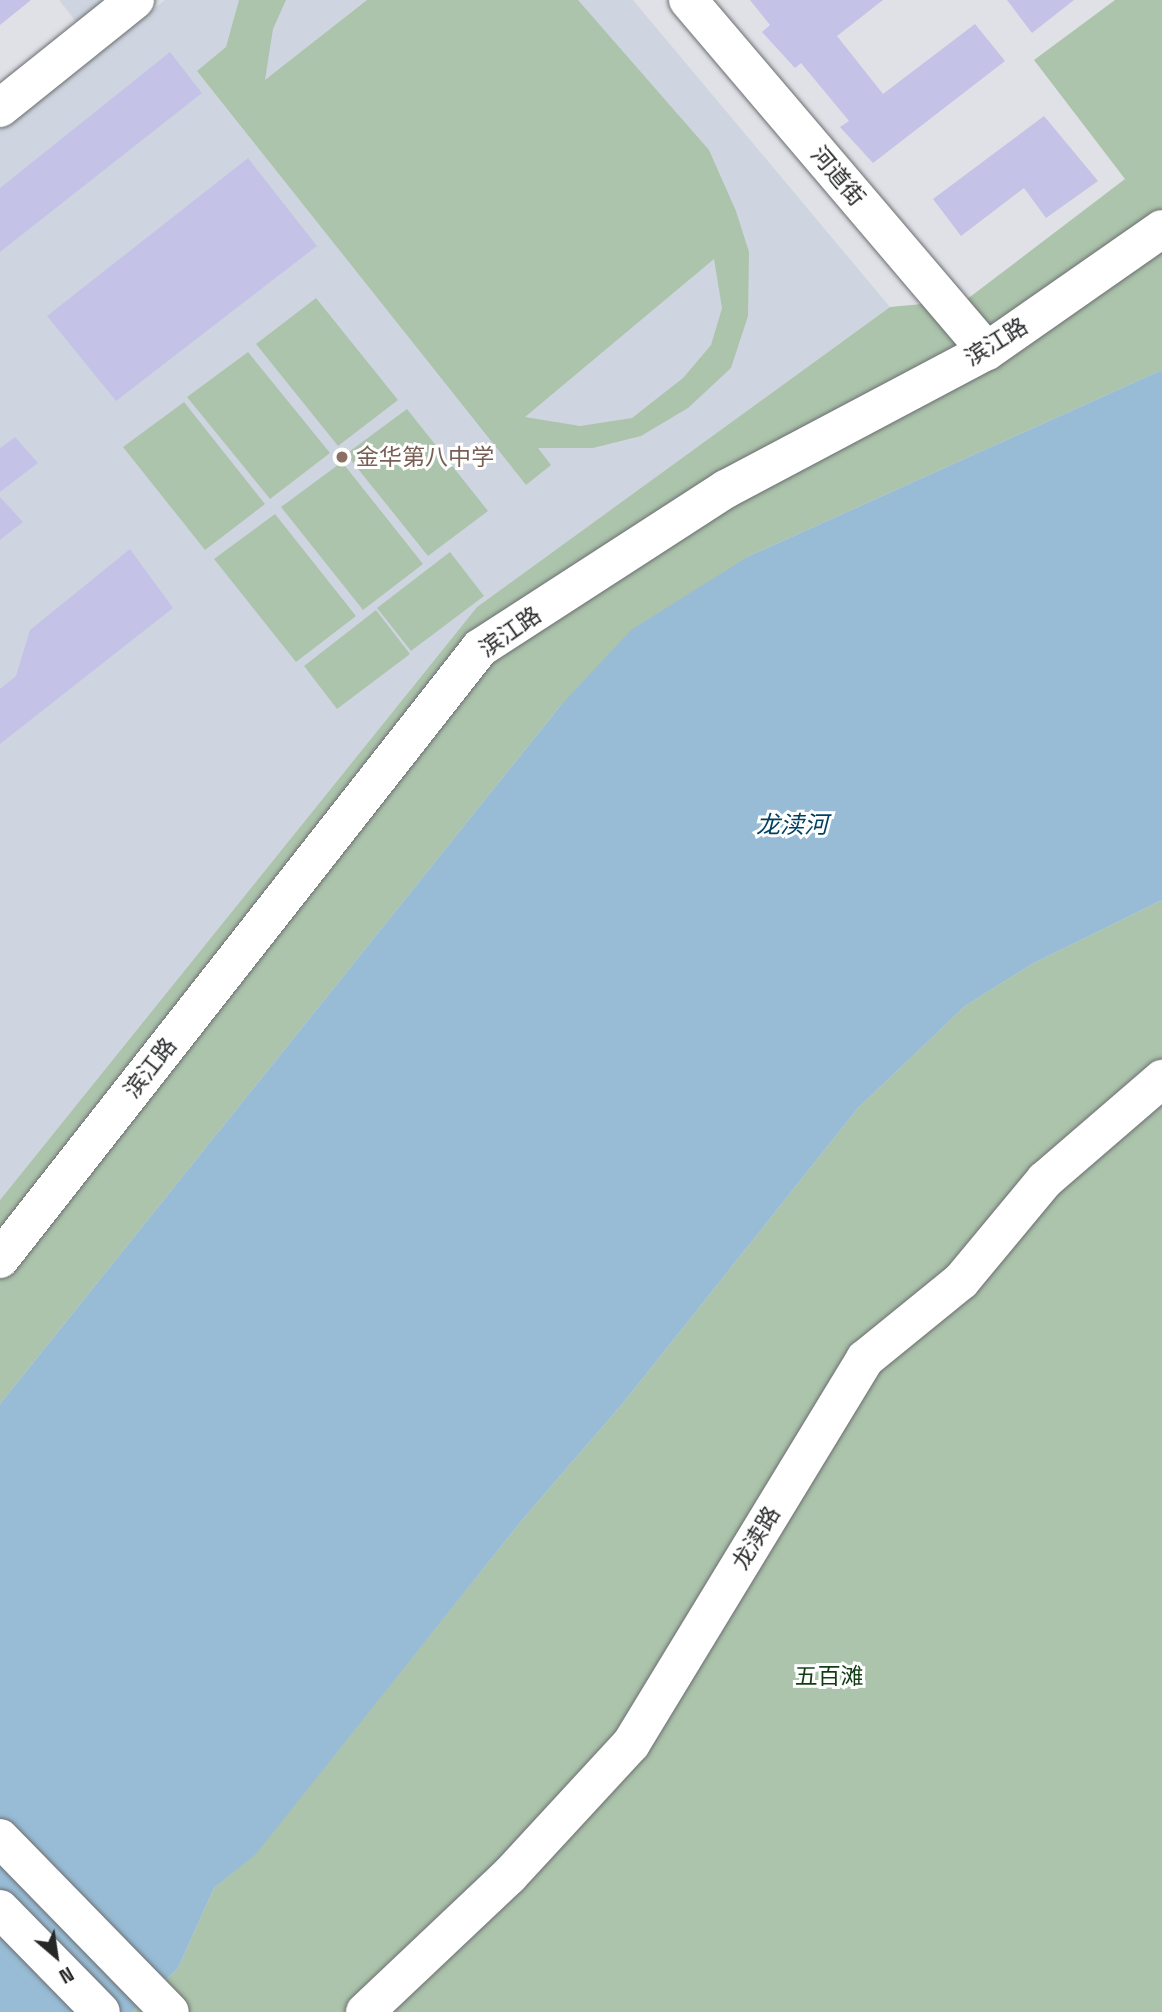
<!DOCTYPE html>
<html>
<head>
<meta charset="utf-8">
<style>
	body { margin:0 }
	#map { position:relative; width:1162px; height:2012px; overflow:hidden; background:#dfe1e6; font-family:"Space Grotesk","Noto Sans SC",sans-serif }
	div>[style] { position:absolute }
	.built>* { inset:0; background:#cfd5e0 }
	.green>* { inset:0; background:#acc4ab }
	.water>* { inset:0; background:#98bcd5 }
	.building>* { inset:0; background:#c4c2e7 }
	.roads { filter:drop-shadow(0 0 2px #6b6d71) drop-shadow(0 0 2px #6b6d71) }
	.minor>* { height:38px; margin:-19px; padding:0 19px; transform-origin:19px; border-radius:19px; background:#fff }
	.major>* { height:38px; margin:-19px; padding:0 19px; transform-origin:19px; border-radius:19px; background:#fff }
	.dots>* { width:19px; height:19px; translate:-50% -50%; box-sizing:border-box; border:4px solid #fff; border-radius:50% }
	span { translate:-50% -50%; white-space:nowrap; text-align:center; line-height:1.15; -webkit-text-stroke:6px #fff; paint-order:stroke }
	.street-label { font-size:23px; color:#262729 }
	.education-label { font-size:23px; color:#785e54 }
	.left { translate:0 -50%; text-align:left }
	.park-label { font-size:23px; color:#113c13 }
	.water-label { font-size:24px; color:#004162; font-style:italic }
	.north { position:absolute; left:21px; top:1921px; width:70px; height:70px; -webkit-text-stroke:5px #fff; paint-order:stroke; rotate:151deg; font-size:19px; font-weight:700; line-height:28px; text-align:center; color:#262729 }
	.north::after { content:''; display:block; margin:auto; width:24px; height:32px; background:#262729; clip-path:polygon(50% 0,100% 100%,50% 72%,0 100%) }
</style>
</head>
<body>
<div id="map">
	<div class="built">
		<i style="clip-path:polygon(59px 0,122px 0,83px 31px)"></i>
		<i style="clip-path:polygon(165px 0,633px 0,890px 307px,477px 607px,0 1200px,0 129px)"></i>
	</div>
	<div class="green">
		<i style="clip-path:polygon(evenodd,239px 0,286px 0,273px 29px,265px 80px,367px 0,578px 0,709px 150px,736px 211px,749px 252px,748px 316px,731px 368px,688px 408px,641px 436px,593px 448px,538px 448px,551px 465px,526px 485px,197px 71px,226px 47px,239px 0,714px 259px,722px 308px,711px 345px,683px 378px,632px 418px,580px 426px,525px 417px,714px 259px)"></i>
		<i style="clip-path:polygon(1115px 0,1162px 0,1162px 370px,749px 556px,561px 705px,0 1404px,0 1200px,477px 607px,890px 307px,966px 300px,1125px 179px,1034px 60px)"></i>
		<i style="clip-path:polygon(316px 298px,398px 400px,338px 446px,256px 344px)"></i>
		<i style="clip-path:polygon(248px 352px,330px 453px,270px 499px,187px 397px)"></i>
		<i style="clip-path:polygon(184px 402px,265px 504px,205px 550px,123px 447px)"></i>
		<i style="clip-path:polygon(407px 409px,488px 511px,428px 556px,346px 454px)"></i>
		<i style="clip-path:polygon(342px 462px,423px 564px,363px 610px,281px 507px)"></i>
		<i style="clip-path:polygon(275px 514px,356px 616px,296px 662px,214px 559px)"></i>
		<i style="clip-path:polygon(450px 552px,484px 596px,411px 651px,377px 608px)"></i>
		<i style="clip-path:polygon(376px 610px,410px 654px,337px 709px,304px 666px)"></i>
		<i style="clip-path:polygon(1162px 900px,1162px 2012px,132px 2012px,178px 1968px,214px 1888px,256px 1853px,522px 1520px,623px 1403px,858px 1108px,965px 1006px,1032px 964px)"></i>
	</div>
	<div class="water">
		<i style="clip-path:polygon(1162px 370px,1162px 900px,1032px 964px,965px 1006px,858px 1108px,623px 1403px,522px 1520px,256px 1854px,214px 1888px,178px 1968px,132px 2012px,0 2012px,0 1404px,561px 705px,631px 630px,749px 556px)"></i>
	</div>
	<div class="building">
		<i style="clip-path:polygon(0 0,31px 0,0 25px)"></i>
		<i style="clip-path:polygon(750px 0,883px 0,837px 36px,883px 94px,975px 24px,1005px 61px,873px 163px,840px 127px,849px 121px,801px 63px,795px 68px,762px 32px,770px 25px)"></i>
		<i style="clip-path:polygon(1007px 0,1074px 0,1032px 33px)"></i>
		<i style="clip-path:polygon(170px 52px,202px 93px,0 252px,0 188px)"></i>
		<i style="clip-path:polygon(1044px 116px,1098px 181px,1046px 218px,1024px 188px,961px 236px,933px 199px)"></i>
		<i style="clip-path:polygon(248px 158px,317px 246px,116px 401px,47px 316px)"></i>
		<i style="clip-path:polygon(15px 437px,38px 463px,0 492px,0 448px)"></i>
		<i style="clip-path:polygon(0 497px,23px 522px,0 540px)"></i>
		<i style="clip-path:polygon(130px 549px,173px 608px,0 744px,0 689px,16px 676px,30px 630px)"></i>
	</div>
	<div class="roads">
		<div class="minor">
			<i style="left:688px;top:0;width:461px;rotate:49.6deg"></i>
			<i style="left:0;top:108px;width:173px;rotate:-38.7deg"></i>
			<i style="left:0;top:1259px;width:777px;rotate:-51.85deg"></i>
			<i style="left:480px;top:648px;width:293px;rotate:-32.9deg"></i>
			<i style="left:726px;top:489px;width:295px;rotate:-27.9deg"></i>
			<i style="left:987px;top:351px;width:213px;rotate:-34.9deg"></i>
			<i style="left:365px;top:2012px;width:198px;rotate:-43.4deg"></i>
			<i style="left:509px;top:1876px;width:180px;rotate:-47.3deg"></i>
			<i style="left:631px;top:1744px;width:451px;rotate:-58.7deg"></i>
			<i style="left:865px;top:1359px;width:124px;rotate:-39.1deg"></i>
			<i style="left:961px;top:1281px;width:131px;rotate:-50.3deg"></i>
			<i style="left:1045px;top:1180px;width:155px;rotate:-40.8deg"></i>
		</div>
		<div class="major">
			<i style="left:0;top:1838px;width:243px;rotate:45.7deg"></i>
			<i style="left:0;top:1909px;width:144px;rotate:45.6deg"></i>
		</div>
	</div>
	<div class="dots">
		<i style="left:342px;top:457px;background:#8d6e63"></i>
	</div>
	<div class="street-label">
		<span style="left:838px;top:176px;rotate:50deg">河道街</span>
		<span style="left:996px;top:342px;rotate:-32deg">滨江路</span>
		<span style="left:510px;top:632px;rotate:-35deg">滨江路</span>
		<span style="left:150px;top:1068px;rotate:-52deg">滨江路</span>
		<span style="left:756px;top:1538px;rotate:-59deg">龙渎路</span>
	</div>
	<div class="education-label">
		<span class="left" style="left:356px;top:457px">金华第八中学</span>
	</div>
	<div class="park-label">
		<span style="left:829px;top:1676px">五百滩</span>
	</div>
	<div class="water-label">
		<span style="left:792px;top:825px">龙渎河</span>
	</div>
	<div class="north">N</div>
</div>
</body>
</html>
